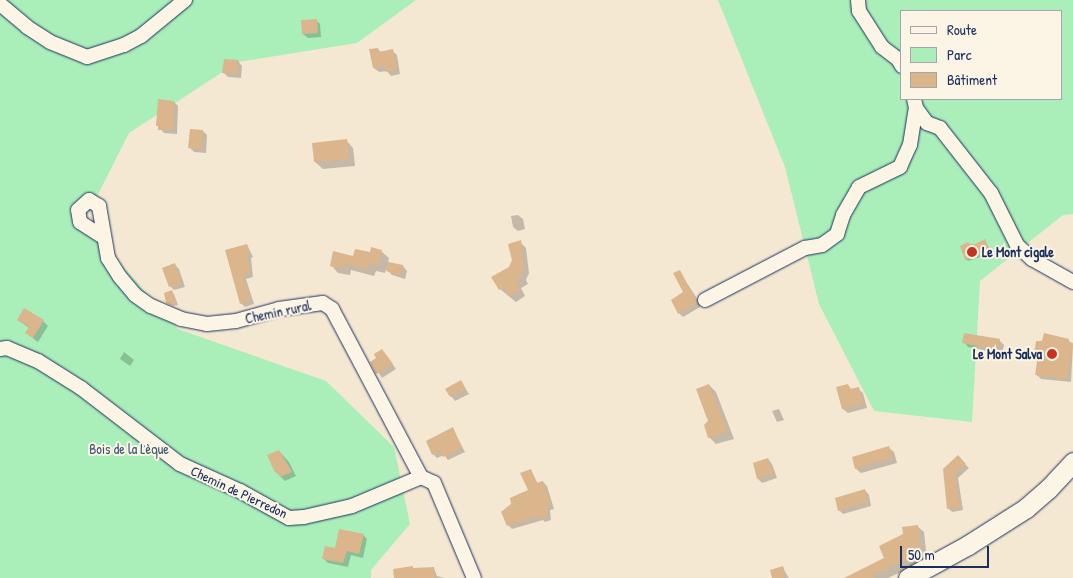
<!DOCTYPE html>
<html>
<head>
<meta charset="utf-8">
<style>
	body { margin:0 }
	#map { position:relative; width:1073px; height:578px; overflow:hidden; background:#f5e8d3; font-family:"Patrick Hand",sans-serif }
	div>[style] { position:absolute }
	.green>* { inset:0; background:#aaefba }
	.shadow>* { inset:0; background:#0003 }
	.building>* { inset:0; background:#dbb58c }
	.roads { filter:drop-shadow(0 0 1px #1b2f5e) drop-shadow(0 0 1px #1b2f5e) }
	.street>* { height:14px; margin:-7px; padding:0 7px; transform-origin:7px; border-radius:7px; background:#fcf5e5 }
	.secondary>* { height:19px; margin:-9.5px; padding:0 9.5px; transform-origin:9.5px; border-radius:9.5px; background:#fcf5e5 }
	.dots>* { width:14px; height:14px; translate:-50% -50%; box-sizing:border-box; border:2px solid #fcf5e5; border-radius:50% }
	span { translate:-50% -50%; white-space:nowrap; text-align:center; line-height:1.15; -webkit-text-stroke:4px #fcf5e5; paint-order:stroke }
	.poi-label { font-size:14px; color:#1b2f5e; font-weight:700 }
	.left { translate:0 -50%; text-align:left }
	.right { translate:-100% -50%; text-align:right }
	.street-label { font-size:14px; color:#1b2f5e }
	.park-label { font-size:14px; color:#385570 }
	.legend { position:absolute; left:900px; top:10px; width:162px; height:90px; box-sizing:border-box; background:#fcf5e5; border:1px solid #a2a6af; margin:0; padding:6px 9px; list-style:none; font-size:15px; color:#1b2f5e }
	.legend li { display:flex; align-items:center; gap:10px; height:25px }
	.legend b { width:25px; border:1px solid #a2a6af }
	.scale { position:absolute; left:900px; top:546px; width:89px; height:22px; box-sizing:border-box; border:2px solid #1b2f5e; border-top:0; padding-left:6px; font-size:15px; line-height:18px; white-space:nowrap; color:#1b2f5e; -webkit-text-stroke:4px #fcf5e5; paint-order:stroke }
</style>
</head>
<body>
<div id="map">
	<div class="green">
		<i style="clip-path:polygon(0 0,416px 0,357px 43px,238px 62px,129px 133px,84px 222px,178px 329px,326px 381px,394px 447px,410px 524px,371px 570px,371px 578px,0 578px)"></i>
		<i style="clip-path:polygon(evenodd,718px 0,1073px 0,1073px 214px,1063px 215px,980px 281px,972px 422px,874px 411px,819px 304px,785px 167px,718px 0,902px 11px,1062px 11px,1062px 99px,902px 99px,902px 11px)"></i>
	</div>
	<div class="shadow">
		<i style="clip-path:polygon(316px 20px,320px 24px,321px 37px,308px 38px,303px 34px)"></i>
		<i style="clip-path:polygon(378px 49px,382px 53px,392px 51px,397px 55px,400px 74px,391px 76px,387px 71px,379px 72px,374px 68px)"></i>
		<i style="clip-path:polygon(238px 61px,242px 66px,241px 78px,228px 77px,224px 73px)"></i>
		<i style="clip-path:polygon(174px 102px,178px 106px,177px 134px,164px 133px,157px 125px)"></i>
		<i style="clip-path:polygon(203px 131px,207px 135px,206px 153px,194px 152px,189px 147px)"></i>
		<i style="clip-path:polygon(346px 140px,353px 148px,355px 166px,323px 169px,315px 162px)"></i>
		<i style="clip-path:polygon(518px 215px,523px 219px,525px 229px,518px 231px,513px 227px,511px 216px)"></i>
		<i style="clip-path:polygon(985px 241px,992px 253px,968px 261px,966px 259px,970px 246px)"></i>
		<i style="clip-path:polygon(520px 242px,526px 248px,529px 273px,526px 280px,528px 284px,521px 288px,525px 296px,516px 302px,500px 289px)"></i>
		<i style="clip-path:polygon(247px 245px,253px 257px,251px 258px,253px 277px,246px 279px,254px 304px,245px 307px,241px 303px,227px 251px)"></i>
		<i style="clip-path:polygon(381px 251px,389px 258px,388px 263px,403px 266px,407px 271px,405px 279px,392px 275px,386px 269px,385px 273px,376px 271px,374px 276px,351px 270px,350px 275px,338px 273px,331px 265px)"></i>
		<i style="clip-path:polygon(175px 265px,179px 269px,185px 287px,174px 290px,170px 286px)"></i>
		<i style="clip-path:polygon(679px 271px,700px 303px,700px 307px,683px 317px,679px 313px,684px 293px)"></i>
		<i style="clip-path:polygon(172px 292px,174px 294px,178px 305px,173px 306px,169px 303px)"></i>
		<i style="clip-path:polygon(18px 320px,43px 321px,48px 326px,38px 342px,26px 333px,29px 328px)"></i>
		<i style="clip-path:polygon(999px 340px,1004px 345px,1002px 354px,968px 347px,964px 342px)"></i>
		<i style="clip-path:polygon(1068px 340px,1073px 345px,1071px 382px,1041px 379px,1037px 375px,1039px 358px,1035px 354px)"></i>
		<i style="clip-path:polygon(124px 352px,134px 360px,130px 366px,120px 359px)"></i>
		<i style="clip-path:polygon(386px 355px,396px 369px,382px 378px,372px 363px)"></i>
		<i style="clip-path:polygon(461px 382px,469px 394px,455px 401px,451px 396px)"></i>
		<i style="clip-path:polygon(709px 385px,716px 392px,734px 439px,716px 444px,709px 437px)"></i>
		<i style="clip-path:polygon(848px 385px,852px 390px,858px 389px,863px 393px,867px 408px,848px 413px,843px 409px,838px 388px)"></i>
		<i style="clip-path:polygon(779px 409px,784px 420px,777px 422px,772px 411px)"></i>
		<i style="clip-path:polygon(453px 429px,465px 452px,448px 460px,444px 455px,437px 458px,433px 454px)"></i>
		<i style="clip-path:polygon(889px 448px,894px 452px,897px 463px,861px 473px,856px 469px)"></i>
		<i style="clip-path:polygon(279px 451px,289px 462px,296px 476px,285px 481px,276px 472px)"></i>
		<i style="clip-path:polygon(958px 457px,969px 468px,958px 478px,963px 510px,952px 512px,948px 508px)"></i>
		<i style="clip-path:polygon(768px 459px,772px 464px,777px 478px,762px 483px,758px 479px,755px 464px)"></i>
		<i style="clip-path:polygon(531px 470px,538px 484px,543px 482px,547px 486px,554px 509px,550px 510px,551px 520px,545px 522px,543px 520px,512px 529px,508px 525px,529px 491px)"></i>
		<i style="clip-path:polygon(865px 490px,869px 495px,871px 506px,843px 514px,839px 510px)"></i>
		<i style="clip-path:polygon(917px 526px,924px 532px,927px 560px,888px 578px,858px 578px,885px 559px)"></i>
		<i style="clip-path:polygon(363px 535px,367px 539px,363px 558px,351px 555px,348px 567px,328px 563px,323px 558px)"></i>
		<i style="clip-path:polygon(782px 567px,789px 578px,772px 578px)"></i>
		<i style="clip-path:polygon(434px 568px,437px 576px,445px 578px,394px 578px,414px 569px)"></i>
	</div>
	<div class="building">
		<i style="clip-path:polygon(317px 19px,318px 33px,302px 34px,301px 20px)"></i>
		<i style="clip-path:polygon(378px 48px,379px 52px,393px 49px,397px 70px,386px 72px,384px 66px,373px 68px,369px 49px)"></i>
		<i style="clip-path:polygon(224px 59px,238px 60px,237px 74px,222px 73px)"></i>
		<i style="clip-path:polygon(158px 99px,174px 101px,173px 130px,158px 130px,158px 126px,156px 126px)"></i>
		<i style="clip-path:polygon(190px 129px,203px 130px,202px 149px,188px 148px)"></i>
		<i style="clip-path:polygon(347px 139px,349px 159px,314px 162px,312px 143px)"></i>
		<i style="clip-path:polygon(985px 239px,990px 251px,965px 260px,960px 246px,968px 242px,970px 244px,975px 244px)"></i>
		<i style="clip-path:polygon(521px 240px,524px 266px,521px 273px,523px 277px,516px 281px,520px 290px,508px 296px,504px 288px,499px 290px,491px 277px,509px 267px,512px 260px,508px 244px)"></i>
		<i style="clip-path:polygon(247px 244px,250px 252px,247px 254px,250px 273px,243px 275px,251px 300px,240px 304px,225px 250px)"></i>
		<i style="clip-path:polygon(371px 247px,382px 250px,378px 266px,369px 264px,367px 269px,344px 264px,343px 269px,330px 266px,333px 251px,353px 256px,355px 249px,370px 252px)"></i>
		<i style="clip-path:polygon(388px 262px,403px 265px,401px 275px,386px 271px)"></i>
		<i style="clip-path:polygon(175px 263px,182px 283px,169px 287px,162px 268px)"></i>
		<i style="clip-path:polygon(680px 270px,697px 303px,678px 314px,671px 300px,683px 292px,673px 273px)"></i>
		<i style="clip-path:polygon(172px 290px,176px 304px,170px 305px,166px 303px,164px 293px)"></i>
		<i style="clip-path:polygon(24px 308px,44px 320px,33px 338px,25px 333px,29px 327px,17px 320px)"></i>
		<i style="clip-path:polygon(964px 333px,1000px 339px,998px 350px,962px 343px)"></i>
		<i style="clip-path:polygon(1044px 333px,1069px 339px,1069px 342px,1073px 343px,1067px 379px,1035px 375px,1038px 355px,1034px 354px,1036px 341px,1042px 341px)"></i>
		<i style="clip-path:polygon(382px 349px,393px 364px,376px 374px,370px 362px,376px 358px,374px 354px)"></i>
		<i style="clip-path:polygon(461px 380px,466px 389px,450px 397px,445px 389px)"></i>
		<i style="clip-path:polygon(709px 384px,728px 432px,708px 438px,704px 425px,708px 421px,696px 389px)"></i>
		<i style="clip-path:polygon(848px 384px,850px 389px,859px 387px,863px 404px,842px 409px,836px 387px)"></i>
		<i style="clip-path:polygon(453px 427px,462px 448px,443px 457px,440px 451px,432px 455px,426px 441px)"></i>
		<i style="clip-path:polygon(889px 446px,893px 458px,855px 469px,852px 457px)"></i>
		<i style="clip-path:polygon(279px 450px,292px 472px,280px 477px,277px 471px,275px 473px,267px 455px)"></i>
		<i style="clip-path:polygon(958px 455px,966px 464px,955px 474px,960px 507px,947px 509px,943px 469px)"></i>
		<i style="clip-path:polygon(768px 458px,774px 473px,757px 479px,753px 463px)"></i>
		<i style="clip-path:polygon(531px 469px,536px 483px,543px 481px,551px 505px,547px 506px,548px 517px,540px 519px,539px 516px,507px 526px,501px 512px,511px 504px,510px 498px,528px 490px,520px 473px)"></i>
		<i style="clip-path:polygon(865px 489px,868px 502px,838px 511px,835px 498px)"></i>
		<i style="clip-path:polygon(918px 525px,921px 554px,873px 575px,874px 578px,844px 578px,884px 558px,879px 546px,903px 534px,902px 527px)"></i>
		<i style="clip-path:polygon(339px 529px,364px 534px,359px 554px,347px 551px,343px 563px,322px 559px,325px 546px,335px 548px)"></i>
		<i style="clip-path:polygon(413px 566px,413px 568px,434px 567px,435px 578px,394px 578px,393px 569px)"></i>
		<i style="clip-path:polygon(783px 566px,786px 575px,782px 578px,772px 578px,770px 570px)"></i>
	</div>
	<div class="roads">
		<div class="street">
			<i style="left:858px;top:0;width:11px;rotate:85deg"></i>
			<i style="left:859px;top:11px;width:43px;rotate:57.4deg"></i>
			<i style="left:882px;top:47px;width:20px;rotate:37deg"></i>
			<i style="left:898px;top:59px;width:8px;rotate:60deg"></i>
			<i style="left:0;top:4px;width:35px;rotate:40deg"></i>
			<i style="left:27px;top:27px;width:27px;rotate:33deg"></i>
			<i style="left:50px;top:42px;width:40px;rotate:22deg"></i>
			<i style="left:87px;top:57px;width:39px;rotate:-18deg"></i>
			<i style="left:124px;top:45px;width:19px;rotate:-28deg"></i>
			<i style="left:141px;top:36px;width:57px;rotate:-39.3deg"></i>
			<i style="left:914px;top:99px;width:9px;rotate:77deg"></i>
			<i style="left:916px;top:108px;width:19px;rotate:54deg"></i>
			<i style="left:927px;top:123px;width:14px;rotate:21deg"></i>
			<i style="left:940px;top:128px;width:83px;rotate:51.9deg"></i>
			<i style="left:991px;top:193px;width:58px;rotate:63.4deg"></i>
			<i style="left:1017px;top:245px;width:21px;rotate:43deg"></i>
			<i style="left:1032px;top:259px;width:47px;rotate:29.3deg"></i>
			<i style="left:103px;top:237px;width:27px;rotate:-147deg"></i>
			<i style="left:80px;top:222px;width:12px;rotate:-99deg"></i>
			<i style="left:78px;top:210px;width:15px;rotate:-42deg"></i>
			<i style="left:89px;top:200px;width:12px;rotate:31deg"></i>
			<i style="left:99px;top:206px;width:53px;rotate:80.2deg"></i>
			<i style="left:108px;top:258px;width:22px;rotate:58deg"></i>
			<i style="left:120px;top:277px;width:23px;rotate:50deg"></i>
			<i style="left:135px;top:295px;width:19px;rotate:35deg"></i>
			<i style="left:151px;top:306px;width:33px;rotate:23deg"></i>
			<i style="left:181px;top:319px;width:26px;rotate:11deg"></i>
			<i style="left:207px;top:324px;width:29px;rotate:-6deg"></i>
			<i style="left:236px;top:321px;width:45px;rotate:-15.6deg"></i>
			<i style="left:279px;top:309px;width:44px;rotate:-7.8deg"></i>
			<i style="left:323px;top:303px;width:11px;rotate:34deg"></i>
			<i style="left:332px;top:309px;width:190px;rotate:62.1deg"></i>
			<i style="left:705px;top:300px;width:113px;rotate:-27.5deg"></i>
			<i style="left:805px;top:248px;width:17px;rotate:-10deg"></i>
			<i style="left:822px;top:245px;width:19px;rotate:-36deg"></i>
			<i style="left:837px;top:234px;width:20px;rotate:-72deg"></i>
			<i style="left:843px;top:215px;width:32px;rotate:-60deg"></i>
			<i style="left:859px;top:187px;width:46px;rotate:-26deg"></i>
			<i style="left:900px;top:167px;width:24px;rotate:-66deg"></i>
			<i style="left:910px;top:145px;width:37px;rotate:-81deg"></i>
			<i style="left:0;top:349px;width:7px;rotate:-8deg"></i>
			<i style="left:7px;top:348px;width:34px;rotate:23deg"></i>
			<i style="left:38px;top:361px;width:51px;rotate:32.1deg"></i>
			<i style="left:81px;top:388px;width:125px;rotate:37.5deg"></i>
			<i style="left:180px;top:464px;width:66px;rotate:24.2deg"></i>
			<i style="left:240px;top:491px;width:56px;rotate:28.9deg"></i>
			<i style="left:289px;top:518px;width:15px;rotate:-4deg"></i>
			<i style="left:304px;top:517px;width:49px;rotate:-12.9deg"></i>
			<i style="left:352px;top:506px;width:75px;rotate:-22.8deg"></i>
			<i style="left:421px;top:477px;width:14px;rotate:25deg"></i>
			<i style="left:434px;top:483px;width:103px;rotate:67.2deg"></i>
		</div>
		<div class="secondary">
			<i style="left:908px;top:578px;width:68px;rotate:-28.8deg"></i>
			<i style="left:968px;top:545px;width:69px;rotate:-32.5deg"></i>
			<i style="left:1026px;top:508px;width:29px;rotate:-41deg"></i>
			<i style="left:1048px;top:489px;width:37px;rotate:-47deg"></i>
		</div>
	</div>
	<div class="dots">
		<i style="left:972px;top:252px;background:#c8321e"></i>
		<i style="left:1052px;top:354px;background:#c8321e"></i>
	</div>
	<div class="poi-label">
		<span class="left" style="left:982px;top:252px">Le Mont cigale</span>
		<span class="right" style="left:1042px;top:354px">Le Mont Salva</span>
	</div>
	<div class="street-label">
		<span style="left:278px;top:312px;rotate:-12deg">Chemin rural</span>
		<span style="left:239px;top:492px;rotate:25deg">Chemin de Pierredon</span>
	</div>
	<div class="park-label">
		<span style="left:129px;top:449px">Bois de la Lèque</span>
	</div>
	<ul class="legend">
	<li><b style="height:6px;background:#fcf5e5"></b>Route</li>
	<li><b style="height:14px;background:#aaefba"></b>Parc</li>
	<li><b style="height:14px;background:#dbb58c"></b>Bâtiment</li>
	</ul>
	<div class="scale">50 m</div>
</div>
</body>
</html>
